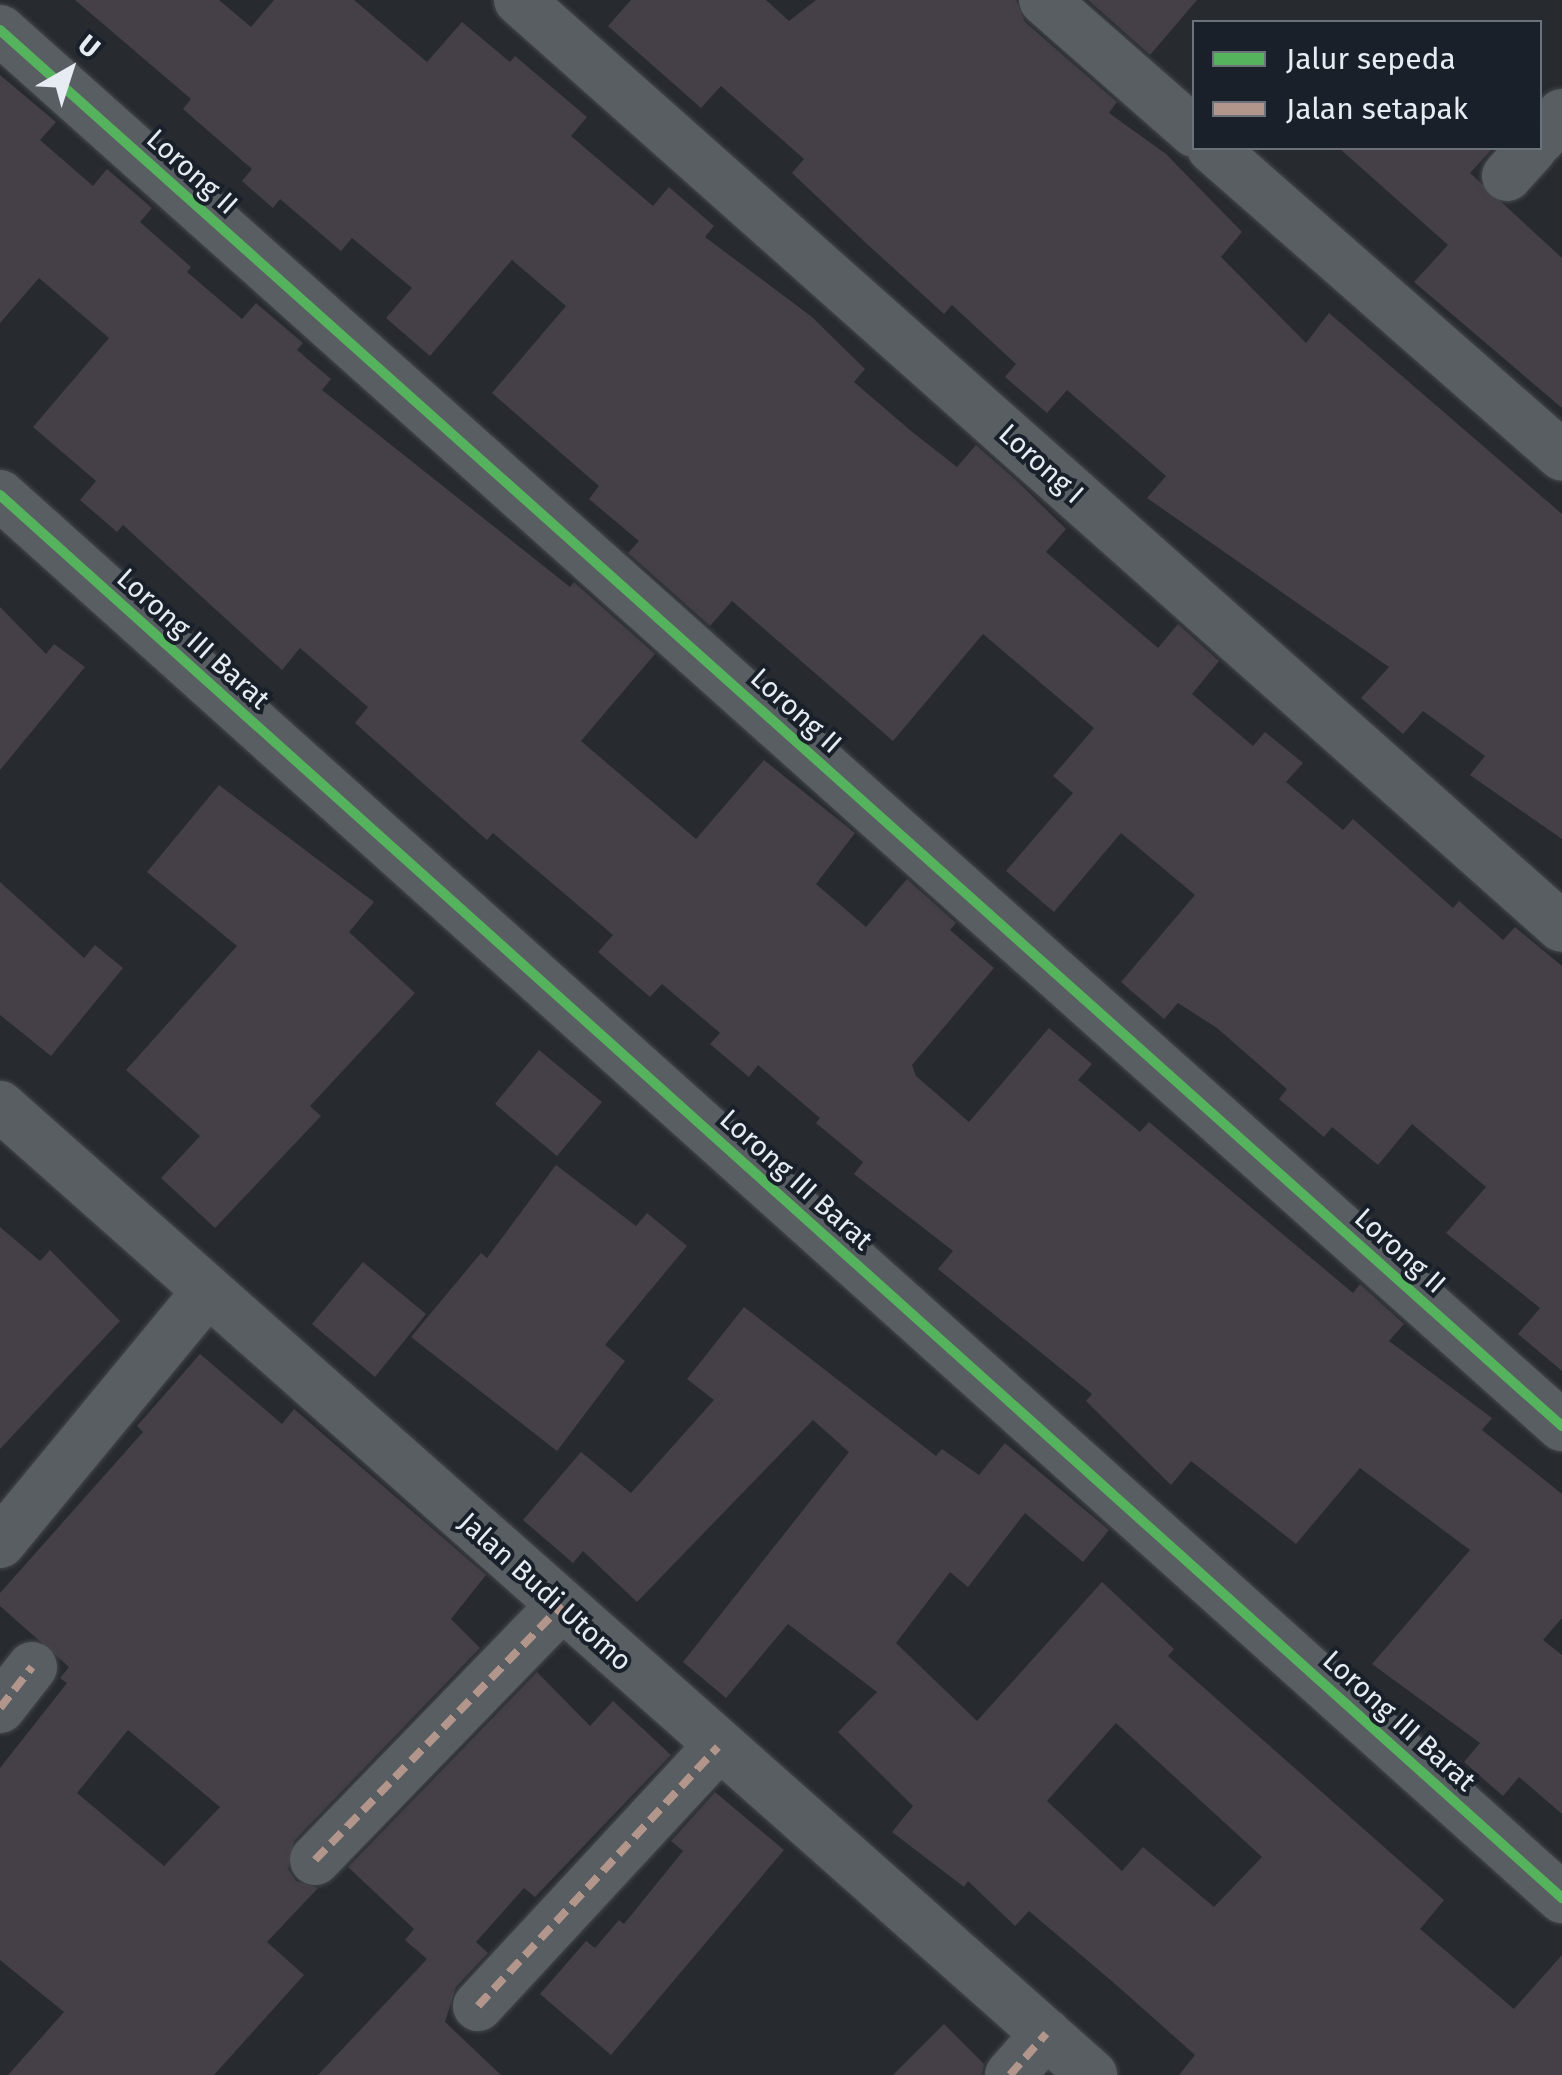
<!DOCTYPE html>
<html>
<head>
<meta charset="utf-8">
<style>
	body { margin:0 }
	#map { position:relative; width:1562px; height:2075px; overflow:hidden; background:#272b30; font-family:"Fira Sans",sans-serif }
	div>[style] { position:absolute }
	.building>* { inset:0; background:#453f47 }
	.roads { filter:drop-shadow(0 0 2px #44474c) drop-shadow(0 0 2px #44474c) }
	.minor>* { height:50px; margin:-25px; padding:0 25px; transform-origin:25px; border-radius:25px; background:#595e62 }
	.quiet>* { height:8px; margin-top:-4px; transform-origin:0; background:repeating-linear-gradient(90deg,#b2968c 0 15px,transparent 0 23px) }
	.cycleway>* { height:10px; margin:-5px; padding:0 5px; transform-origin:5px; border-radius:5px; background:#56b35d }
	span { translate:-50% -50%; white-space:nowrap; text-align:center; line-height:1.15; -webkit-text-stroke:8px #1a202a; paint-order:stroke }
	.street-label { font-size:28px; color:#e7ecf3 }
	.legend { position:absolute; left:1192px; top:20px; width:350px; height:130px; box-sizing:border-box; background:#1a202a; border:2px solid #6c727a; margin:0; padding:12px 18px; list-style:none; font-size:30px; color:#e7ecf3 }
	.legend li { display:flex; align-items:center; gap:20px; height:50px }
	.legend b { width:50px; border:2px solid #6c727a }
	.north { position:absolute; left:20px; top:20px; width:100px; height:100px; -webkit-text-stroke:8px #1a202a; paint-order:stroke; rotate:39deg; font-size:28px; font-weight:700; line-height:40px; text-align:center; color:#e7ecf3 }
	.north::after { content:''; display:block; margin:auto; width:35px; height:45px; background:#e7ecf3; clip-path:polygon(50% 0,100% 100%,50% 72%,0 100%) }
</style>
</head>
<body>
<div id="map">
	<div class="building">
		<i style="clip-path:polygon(75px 0,219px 0,251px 27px,274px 0,354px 0,427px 62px,462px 22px,510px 62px,515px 56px,587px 117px,571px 136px,653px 206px,669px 187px,714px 226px,705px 237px,812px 317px,865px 369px,854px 382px,911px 431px,957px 467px,976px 445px,1018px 482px,1066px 529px,1046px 552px,1158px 648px,1178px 624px,1219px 661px,1192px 694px,1253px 746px,1265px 732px,1303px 763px,1286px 782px,1343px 830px,1353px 819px,1453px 908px,1459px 901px,1503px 940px,1515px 927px,1562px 966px,1562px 1371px,1518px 1334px,1540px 1308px,1446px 1233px,1486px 1187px,1412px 1124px,1378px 1165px,1332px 1127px,1324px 1137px,1279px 1099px,1287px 1089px,1217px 1028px,1178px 1003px,1164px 1019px,1121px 982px,1195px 895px,1121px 833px,1054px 912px,1006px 871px,1073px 793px,1053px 776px,1094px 728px,983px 634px,893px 741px,732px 601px,710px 626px,628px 553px,639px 541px,589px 499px,599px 486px,492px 393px,566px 306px,512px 260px,430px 356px,386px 318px,412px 288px,352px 238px,341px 251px,280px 199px,273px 208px,242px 181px,252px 169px,183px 109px,191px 99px)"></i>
		<i style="clip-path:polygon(631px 0,766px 0,789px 21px,816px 0,1016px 0,1025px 22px,1117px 102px,1109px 113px,1166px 154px,1242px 232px,1221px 257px,1306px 343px,1329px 313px,1562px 514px,1562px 839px,1470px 775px,1485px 756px,1423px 711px,1403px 734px,1361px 698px,1389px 667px,1147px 498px,1166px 476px,1067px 390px,1047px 413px,1005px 377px,1016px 364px,952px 305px,944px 314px,867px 244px,792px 173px,804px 159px,721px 86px,701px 108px,608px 26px)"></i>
		<i style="clip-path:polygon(1088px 0,1197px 0,1150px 55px)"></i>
		<i style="clip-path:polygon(0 75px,56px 122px,40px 140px,93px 186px,107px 169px,152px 208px,140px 222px,191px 267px,187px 272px,242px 319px,256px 303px,303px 343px,297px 350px,331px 379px,322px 390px,570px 587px,574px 582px,655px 654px,581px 741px,696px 839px,764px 760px,855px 833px,816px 884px,866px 927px,907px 879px,956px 923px,950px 930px,994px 968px,912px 1065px,916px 1076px,969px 1122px,1049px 1028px,1092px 1064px,1078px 1080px,1140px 1132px,1149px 1122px,1353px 1293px,1360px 1284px,1404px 1324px,1389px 1341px,1492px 1418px,1482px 1430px,1562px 1494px,1562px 1618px,1543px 1640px,1562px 1655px,1562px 1814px,1519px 1777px,1503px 1796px,1464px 1762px,1480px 1743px,1372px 1664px,1470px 1550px,1360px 1468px,1296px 1544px,1191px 1461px,1171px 1485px,1086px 1401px,1092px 1394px,938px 1269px,953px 1251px,854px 1174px,863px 1162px,816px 1123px,820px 1118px,758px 1065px,749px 1077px,710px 1044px,720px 1033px,662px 984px,650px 997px,598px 952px,613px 935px,493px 833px,487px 840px,355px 723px,368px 707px,300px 648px,282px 670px,123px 525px,117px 532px,80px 500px,96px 481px,33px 427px,109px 338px,39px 278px,0 323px)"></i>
		<i style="clip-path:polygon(1339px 148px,1493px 148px,1470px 173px,1562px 258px,1562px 408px,1414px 282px,1448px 245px)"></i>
		<i style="clip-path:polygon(0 607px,46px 654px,54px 644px,85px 667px,0 770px)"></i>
		<i style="clip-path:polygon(219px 785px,374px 902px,349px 932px,415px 993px,310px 1106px,321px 1116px,215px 1228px,161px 1178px,200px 1136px,126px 1070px,237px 946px,147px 872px)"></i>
		<i style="clip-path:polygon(0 882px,84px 958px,95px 945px,123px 968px,51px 1056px,0 1015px)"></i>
		<i style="clip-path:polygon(539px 1050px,602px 1102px,557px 1156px,495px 1104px)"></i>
		<i style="clip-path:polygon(556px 1165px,636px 1226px,647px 1213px,687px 1246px,605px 1345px,625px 1361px,557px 1451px,411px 1337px,481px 1253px,487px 1258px)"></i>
		<i style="clip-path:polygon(0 1227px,40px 1261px,50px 1250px,120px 1321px,0 1449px)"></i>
		<i style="clip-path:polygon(363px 1262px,426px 1314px,375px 1377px,312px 1324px)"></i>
		<i style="clip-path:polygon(evenodd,744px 1307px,936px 1456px,942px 1449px,979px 1475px,1005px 1443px,1109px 1530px,1083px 1562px,1025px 1513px,968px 1587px,950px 1572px,896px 1643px,977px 1721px,1102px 1582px,1174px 1649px,1168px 1656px,1444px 1900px,1420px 1929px,1514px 2009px,1562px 1955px,1562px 2075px,1179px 2075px,1195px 2055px,1114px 1983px,1029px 1911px,1015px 1926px,968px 1881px,964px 1887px,892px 1832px,913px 1806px,838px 1732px,877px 1692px,788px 1624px,726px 1698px,683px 1662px,849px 1452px,813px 1420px,637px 1602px,583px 1551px,573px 1563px,523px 1520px,581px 1452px,631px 1493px,714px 1400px,687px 1379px,744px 1307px,1116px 1723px,1262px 1857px,1214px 1907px,1143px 1847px,1122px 1871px,1047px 1801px,1116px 1723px)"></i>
		<i style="clip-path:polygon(evenodd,200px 1354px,282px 1424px,294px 1409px,486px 1575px,451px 1619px,480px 1648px,294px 1841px,288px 1869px,296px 1881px,318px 1888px,267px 1942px,304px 1975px,214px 2075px,8px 2075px,64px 2012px,0 1960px,0 1768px,67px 1683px,60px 1678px,69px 1667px,0 1606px,0 1593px,143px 1432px,137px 1426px,200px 1354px,128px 1730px,220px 1807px,164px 1866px,77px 1793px,128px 1730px)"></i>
		<i style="clip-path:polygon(537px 1672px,590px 1726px,613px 1701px,671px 1755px,535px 1897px,524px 1888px,476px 1942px,488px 1953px,456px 1987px,445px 2022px,501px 2075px,318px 2075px,427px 1959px,405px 1940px,414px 1929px,348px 1867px)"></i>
		<i style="clip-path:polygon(715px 1792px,784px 1850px,611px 2055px,540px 1994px,586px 1941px,595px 1948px,619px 1920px,624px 1924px,683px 1851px,671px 1841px)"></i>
		<i style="clip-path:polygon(944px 2024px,984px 2064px,982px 2075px,893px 2075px)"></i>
	</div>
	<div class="roads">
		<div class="minor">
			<i style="left:519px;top:0;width:1395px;rotate:41.63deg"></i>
			<i style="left:1044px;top:0;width:200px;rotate:41.3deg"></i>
			<i style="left:0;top:30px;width:2095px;rotate:41.79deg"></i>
			<i style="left:1540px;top:139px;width:33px;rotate:-49deg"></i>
			<i style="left:1212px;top:148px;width:466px;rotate:41.3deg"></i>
			<i style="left:1507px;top:176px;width:38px;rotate:-48deg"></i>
			<i style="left:0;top:495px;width:2100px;rotate:41.93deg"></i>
			<i style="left:0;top:1106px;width:1460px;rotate:41.58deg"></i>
			<i style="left:0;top:1543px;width:327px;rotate:-50.5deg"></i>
			<i style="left:0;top:1708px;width:52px;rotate:-52deg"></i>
			<i style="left:315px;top:1860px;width:355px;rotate:-45.9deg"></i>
			<i style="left:478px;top:2006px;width:353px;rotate:-47.2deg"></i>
			<i style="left:1010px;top:2075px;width:55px;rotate:-48.7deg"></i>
		</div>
	</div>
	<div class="quiet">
		<i style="left:0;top:1708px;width:52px;rotate:-52deg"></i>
		<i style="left:315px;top:1860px;width:355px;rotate:-45.9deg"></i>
		<i style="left:478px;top:2006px;width:353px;rotate:-47.2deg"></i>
		<i style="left:1010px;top:2075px;width:55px;rotate:-48.7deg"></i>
	</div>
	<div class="cycleway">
		<i style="left:0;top:30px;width:2095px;rotate:41.79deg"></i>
		<i style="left:0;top:495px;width:2100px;rotate:41.93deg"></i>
	</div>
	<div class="street-label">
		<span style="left:192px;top:172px;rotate:42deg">Lorong II</span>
		<span style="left:1041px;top:464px;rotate:42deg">Lorong I</span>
		<span style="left:193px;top:639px;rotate:42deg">Lorong III Barat</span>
		<span style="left:796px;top:711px;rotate:42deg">Lorong II</span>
		<span style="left:796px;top:1180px;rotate:42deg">Lorong III Barat</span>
		<span style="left:1400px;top:1251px;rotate:42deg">Lorong II</span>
		<span style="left:545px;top:1592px;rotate:42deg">Jalan Budi Utomo</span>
		<span style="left:1399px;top:1721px;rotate:42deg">Lorong III Barat</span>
	</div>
	<ul class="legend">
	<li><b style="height:12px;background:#56b35d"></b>Jalur sepeda</li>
	<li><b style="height:12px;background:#b2968c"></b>Jalan setapak</li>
	</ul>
	<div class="north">U</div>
</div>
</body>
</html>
